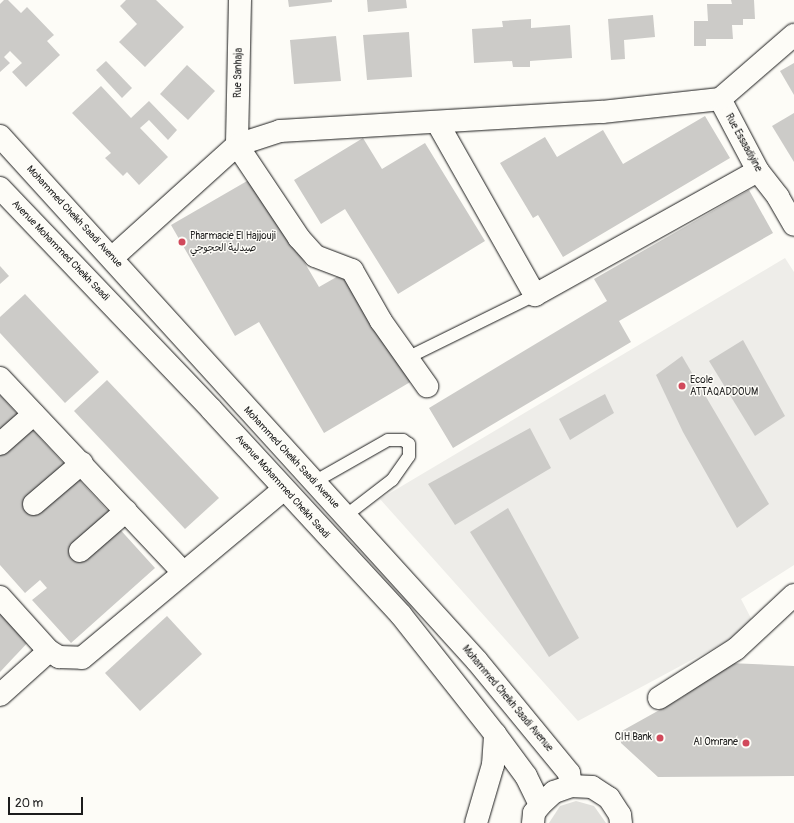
<!DOCTYPE html>
<html>
<head>
<meta charset="utf-8">
<style>
	body { margin:0 }
	#map { position:relative; width:794px; height:823px; overflow:hidden; background:#fdfcf7; font-family:Pangolin,"Playpen Sans Arabic",sans-serif }
	div>[style] { position:absolute }
	.built>* { inset:0; background:#eeede9 }
	.green>* { inset:0; background:#e0dfdb }
	.building>* { inset:0; background:#cccbc8 }
	.roads { filter:drop-shadow(0 0 1px #1c1c1c) drop-shadow(0 0 1px #1c1c1c) }
	.lane>* { height:12px; margin:-6px; padding:0 6px; transform-origin:6px; border-radius:6px; background:#fdfcf7 }
	.street>* { height:22px; margin:-11px; padding:0 11px; transform-origin:11px; border-radius:11px; background:#fdfcf7 }
	.secondary>* { height:22px; margin:-11px; padding:0 11px; transform-origin:11px; border-radius:11px; background:#fdfcf7 }
	.dots>* { width:11px; height:11px; translate:-50% -50%; box-sizing:border-box; border:2px solid #fdfcf7; border-radius:50% }
	span { translate:-50% -50%; white-space:nowrap; text-align:center; line-height:1.15; -webkit-text-stroke:3px #fdfcf7; paint-order:stroke }
	.street-label { font-size:10px; color:#1c1c1c }
	.poi-label { font-size:10px; color:#1c1c1c }
	.left { translate:0 -50%; text-align:left }
	.right { translate:-100% -50%; text-align:right }
	.scale { position:absolute; left:8px; top:797px; width:75px; height:18px; box-sizing:border-box; border:2px solid #1c1c1c; border-top:0; padding-left:5px; font-size:12px; line-height:14px; white-space:nowrap; color:#1c1c1c; -webkit-text-stroke:3px #fdfcf7; paint-order:stroke }
</style>
</head>
<body>
<div id="map">
	<div class="built">
		<i style="clip-path:polygon(785px 258px,794px 272px,794px 565px,741px 599px,755px 626px,578px 721px,380px 499px)"></i>
	</div>
	<div class="green">
		<i style="clip-path:polygon(576px 801px,594px 806px,606px 823px,549px 823px,560px 806px)"></i>
	</div>
	<div class="building">
		<i style="clip-path:polygon(4px 0,8px 0,21px 13px,27px 7px,54px 35px,47px 41px,60px 55px,26px 87px,12px 72px,22px 63px,10px 51px,4px 57px,10px 63px,0 72px,0 4px)"></i>
		<i style="clip-path:polygon(126px 0,156px 0,184px 27px,145px 67px,119px 42px,137px 24px,120px 6px)"></i>
		<i style="clip-path:polygon(288px 0,332px 0,332px 2px,289px 7px)"></i>
		<i style="clip-path:polygon(367px 0,406px 0,407px 8px,368px 12px)"></i>
		<i style="clip-path:polygon(731px 0,754px 0,755px 19px,743px 19px,743px 25px,732px 25px,733px 39px,706px 39px,706px 46px,694px 46px,694px 21px,708px 21px,707px 4px,732px 4px)"></i>
		<i style="clip-path:polygon(653px 15px,655px 37px,624px 40px,625px 59px,611px 60px,608px 19px)"></i>
		<i style="clip-path:polygon(531px 19px,531px 28px,570px 25px,572px 58px,530px 61px,530px 67px,513px 67px,512px 61px,474px 63px,472px 29px,503px 27px,502px 21px)"></i>
		<i style="clip-path:polygon(409px 32px,412px 77px,367px 80px,363px 35px)"></i>
		<i style="clip-path:polygon(336px 36px,341px 81px,294px 84px,290px 40px)"></i>
		<i style="clip-path:polygon(106px 61px,132px 88px,122px 98px,96px 70px)"></i>
		<i style="clip-path:polygon(794px 63px,794px 95px,780px 71px)"></i>
		<i style="clip-path:polygon(187px 65px,215px 91px,188px 120px,160px 94px)"></i>
		<i style="clip-path:polygon(101px 86px,131px 118px,149px 101px,177px 130px,168px 140px,149px 120px,140px 128px,168px 157px,139px 185px,127px 172px,123px 176px,105px 158px,111px 153px,72px 113px)"></i>
		<i style="clip-path:polygon(794px 113px,794px 162px,772px 126px)"></i>
		<i style="clip-path:polygon(705px 116px,730px 158px,563px 257px,538px 215px,533px 218px,500px 163px,545px 137px,557px 157px,603px 130px,623px 164px)"></i>
		<i style="clip-path:polygon(363px 138px,382px 169px,425px 143px,485px 241px,398px 294px,345px 209px,321px 224px,294px 180px)"></i>
		<i style="clip-path:polygon(254px 177px,319px 287px,347px 271px,412px 381px,324px 433px,259px 322px,235px 336px,171px 225px)"></i>
		<i style="clip-path:polygon(749px 190px,773px 233px,619px 321px,631px 342px,453px 448px,429px 408px,607px 301px,594px 279px)"></i>
		<i style="clip-path:polygon(0 266px,9px 276px,0 284px)"></i>
		<i style="clip-path:polygon(25px 294px,99px 372px,65px 403px,0 333px,0 317px)"></i>
		<i style="clip-path:polygon(743px 340px,785px 416px,755px 436px,709px 361px)"></i>
		<i style="clip-path:polygon(682px 356px,769px 504px,737px 528px,683px 432px,656px 375px)"></i>
		<i style="clip-path:polygon(107px 380px,219px 498px,185px 529px,74px 411px)"></i>
		<i style="clip-path:polygon(605px 394px,614px 413px,570px 440px,559px 419px)"></i>
		<i style="clip-path:polygon(0 395px,22px 419px,0 439px)"></i>
		<i style="clip-path:polygon(27px 424px,112px 515px,116px 525px,155px 568px,71px 643px,32px 600px,47px 588px,40px 580px,25px 593px,0 565px,0 448px)"></i>
		<i style="clip-path:polygon(530px 428px,551px 468px,455px 525px,428px 484px)"></i>
		<i style="clip-path:polygon(508px 508px,579px 638px,549px 657px,470px 532px)"></i>
		<i style="clip-path:polygon(0 606px,31px 639px,0 672px)"></i>
		<i style="clip-path:polygon(167px 616px,202px 654px,140px 711px,105px 673px)"></i>
		<i style="clip-path:polygon(729px 663px,794px 666px,794px 776px,658px 777px,621px 743px,620px 732px,681px 698px)"></i>
	</div>
	<div class="roads">
		<div class="lane">
			<i style="left:407px;top:358px;width:143px;rotate:-26.2deg"></i>
			<i style="left:314px;top:482px;width:85px;rotate:-29.6deg"></i>
			<i style="left:388px;top:440px;width:15px"></i>
			<i style="left:403px;top:440px;width:7px;rotate:34deg"></i>
			<i style="left:409px;top:444px;width:12px;rotate:90deg"></i>
			<i style="left:409px;top:456px;width:29px;rotate:125deg"></i>
			<i style="left:392px;top:480px;width:59px;rotate:142.5deg"></i>
		</div>
		<div class="street">
			<i style="left:240px;top:0;width:145px;rotate:91.2deg"></i>
			<i style="left:237px;top:145px;width:112px;rotate:56.3deg"></i>
			<i style="left:299px;top:238px;width:24px;rotate:48deg"></i>
			<i style="left:315px;top:256px;width:40px;rotate:21deg"></i>
			<i style="left:352px;top:270px;width:59px;rotate:60.4deg"></i>
			<i style="left:381px;top:321px;width:80px;rotate:54.7deg"></i>
			<i style="left:720px;top:99px;width:81px;rotate:62.2deg"></i>
			<i style="left:758px;top:171px;width:33px;rotate:52deg"></i>
			<i style="left:778px;top:197px;width:32px;rotate:60deg"></i>
			<i style="left:437px;top:122px;width:199px;rotate:60.5deg"></i>
			<i style="left:535px;top:295px;width:255px;rotate:-29.1deg"></i>
			<i style="left:113px;top:257px;width:167px;rotate:-42.1deg"></i>
			<i style="left:237px;top:145px;width:45px;rotate:-18deg"></i>
			<i style="left:280px;top:131px;width:323px;rotate:-3.4deg"></i>
			<i style="left:602px;top:112px;width:119px;rotate:-6.3deg"></i>
			<i style="left:720px;top:99px;width:98px;rotate:-40.9deg"></i>
			<i style="left:0;top:378px;width:267px;rotate:46.7deg"></i>
			<i style="left:0;top:444px;width:45px;rotate:-41.4deg"></i>
			<i style="left:34px;top:504px;width:63px;rotate:-40.5deg"></i>
			<i style="left:80px;top:551px;width:61px;rotate:-41deg"></i>
			<i style="left:0;top:597px;width:73px;rotate:47.8deg"></i>
			<i style="left:49px;top:651px;width:12px;rotate:31deg"></i>
			<i style="left:59px;top:657px;width:23px;rotate:2deg"></i>
			<i style="left:82px;top:658px;width:263px;rotate:-39.9deg"></i>
			<i style="left:0;top:695px;width:66px;rotate:-41.9deg"></i>
			<i style="left:659px;top:698px;width:91px;rotate:-32.5deg"></i>
			<i style="left:736px;top:649px;width:79px;rotate:-43deg"></i>
		</div>
		<div class="secondary">
			<i style="left:0;top:136px;width:709px;rotate:47.74deg"></i>
			<i style="left:477px;top:661px;width:145px;rotate:50.6deg"></i>
			<i style="left:569px;top:773px;width:13px;rotate:81deg"></i>
			<i style="left:0;top:188px;width:306px;rotate:46.3deg"></i>
			<i style="left:211px;top:409px;width:280px;rotate:47.3deg"></i>
			<i style="left:401px;top:615px;width:152px;rotate:51.7deg"></i>
			<i style="left:495px;top:734px;width:52px;rotate:53.6deg"></i>
			<i style="left:526px;top:776px;width:32px;rotate:64deg"></i>
			<i style="left:476px;top:823px;width:60px;rotate:-73.7deg"></i>
			<i style="left:493px;top:765px;width:31px;rotate:-86deg"></i>
			<i style="left:533px;top:823px;width:10px;rotate:-84deg"></i>
			<i style="left:534px;top:813px;width:10px;rotate:-53deg"></i>
			<i style="left:540px;top:805px;width:19px;rotate:-43deg"></i>
			<i style="left:554px;top:792px;width:18px;rotate:-19deg"></i>
			<i style="left:571px;top:786px;width:21px;rotate:3deg"></i>
			<i style="left:592px;top:787px;width:20px;rotate:33deg"></i>
			<i style="left:609px;top:798px;width:20px;rotate:57deg"></i>
			<i style="left:620px;top:815px;width:8px;rotate:83deg"></i>
		</div>
	</div>
	<div class="dots">
		<i style="left:182px;top:242px;background:#d1495b"></i>
		<i style="left:682px;top:386px;background:#d1495b"></i>
		<i style="left:660px;top:738px;background:#d1495b"></i>
		<i style="left:746px;top:743px;background:#d1495b"></i>
	</div>
	<div class="street-label">
		<span style="left:239px;top:73px;rotate:-89deg">Rue Sanhaja</span>
		<span style="left:743px;top:143px;rotate:61deg">Rue Essaadiyine</span>
		<span style="left:74px;top:217px;rotate:47deg">Mohammed Cheikh Saadi Avenue</span>
		<span style="left:60px;top:251px;rotate:46deg">Avenue Mohammed Cheikh Saadi</span>
		<span style="left:291px;top:458px;rotate:47deg">Mohammed Cheikh Saadi Avenue</span>
		<span style="left:282px;top:487px;rotate:48deg">Avenue Mohammed Cheikh Saadi</span>
		<span style="left:507px;top:699px;rotate:50deg">Mohammed Cheikh Saadi Avenue</span>
	</div>
	<div class="poi-label">
		<span class="left" style="left:190px;top:242px">Pharmacie El Hajjouji<br>صيدلية الحجوجي</span>
		<span class="left" style="left:690px;top:386px">Ecole<br>ATTAQADDOUM</span>
		<span class="right" style="left:652px;top:738px">CIH Bank</span>
		<span class="right" style="left:738px;top:743px">Al Omrane</span>
	</div>
	<div class="scale">20 m</div>
</div>
</body>
</html>
